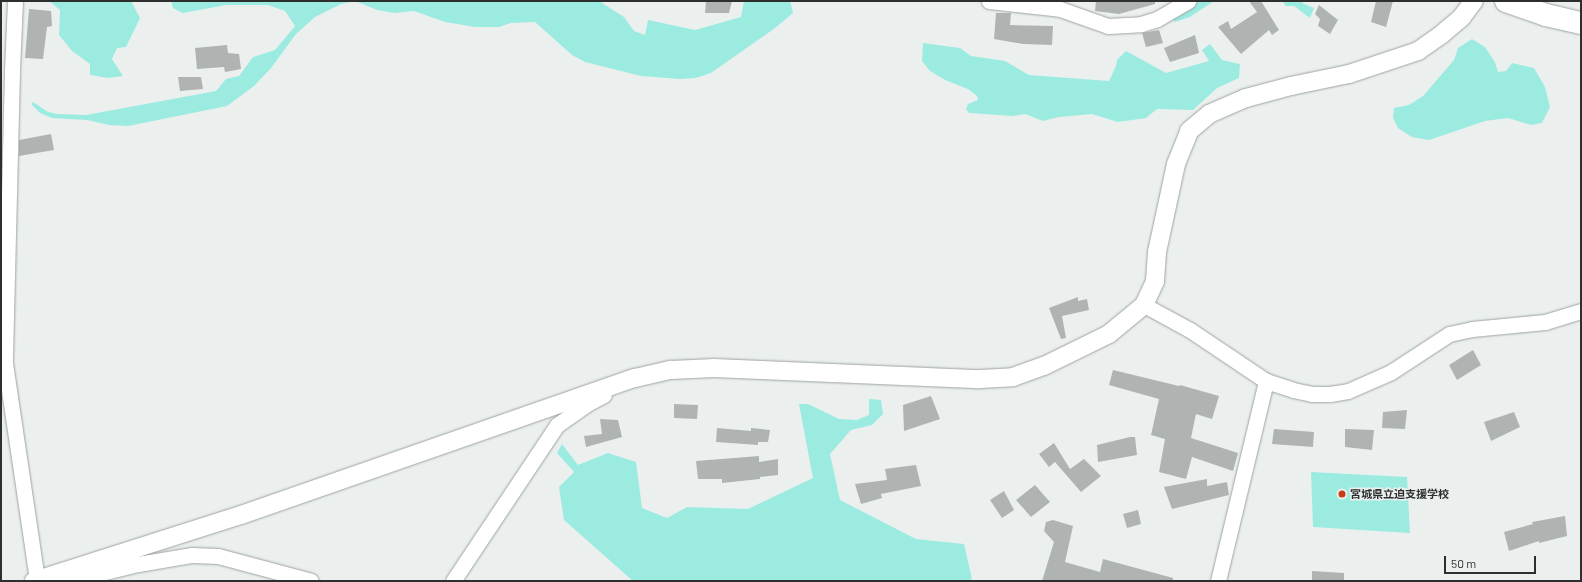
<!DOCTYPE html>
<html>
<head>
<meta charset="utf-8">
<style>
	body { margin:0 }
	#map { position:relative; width:1582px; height:582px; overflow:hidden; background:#ebf0ef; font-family:Barlow,"Noto Sans JP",sans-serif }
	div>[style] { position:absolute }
	.green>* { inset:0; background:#9cebe1 }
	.building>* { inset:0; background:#afb4b3 }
	.roads { filter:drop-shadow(0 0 1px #9ea2a1) drop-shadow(0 0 1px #9ea2a1) }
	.minor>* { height:15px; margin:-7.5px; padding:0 7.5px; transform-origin:7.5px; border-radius:7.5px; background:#fff }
	.tertiary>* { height:18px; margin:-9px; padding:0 9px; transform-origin:9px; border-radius:9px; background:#fff }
	.primary>* { height:22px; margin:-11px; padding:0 11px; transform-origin:11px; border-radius:11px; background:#fff }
	.dots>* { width:11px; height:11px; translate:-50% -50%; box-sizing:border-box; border:2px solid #ebf0ef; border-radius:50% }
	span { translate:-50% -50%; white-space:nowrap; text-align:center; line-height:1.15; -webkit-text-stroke:3px #ebf0ef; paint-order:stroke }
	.poi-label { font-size:11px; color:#2d2f2f; font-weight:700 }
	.left { translate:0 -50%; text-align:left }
	.frame { position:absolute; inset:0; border:2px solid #2d2f2f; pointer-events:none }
	.scale { position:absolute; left:1444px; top:556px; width:92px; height:18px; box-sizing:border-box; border:2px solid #2d2f2f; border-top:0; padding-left:5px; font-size:12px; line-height:14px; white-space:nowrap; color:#2d2f2f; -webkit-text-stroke:3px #ebf0ef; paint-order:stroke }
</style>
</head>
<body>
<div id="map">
	<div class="green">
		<i style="clip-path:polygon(49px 1px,131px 1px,140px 18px,126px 47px,117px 48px,112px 59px,123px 76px,108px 78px,90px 75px,90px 64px,72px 51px,59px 35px,60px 10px)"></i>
		<i style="clip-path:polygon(171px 1px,599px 1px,624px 17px,634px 31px,645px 35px,648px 20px,695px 30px,741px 17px,744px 1px,790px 1px,793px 13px,775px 28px,711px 73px,696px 78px,680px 79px,641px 76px,585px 62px,572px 55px,535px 22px,511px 23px,499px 27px,475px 27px,445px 22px,414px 11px,395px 13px,377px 10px,355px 1px,341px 4px,315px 17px,296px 34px,271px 68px,254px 86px,227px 106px,128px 126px,109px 125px,87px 120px,52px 118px,40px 113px,31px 104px,33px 102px,48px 112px,58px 114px,86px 115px,216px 91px,226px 79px,239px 76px,253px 57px,275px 50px,295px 26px,285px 11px,268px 5px,226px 5px,183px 13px,173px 8px)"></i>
		<i style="clip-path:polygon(1200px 1px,1214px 1px,1190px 17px,1175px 22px,1171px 17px)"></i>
		<i style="clip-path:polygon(1282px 1px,1301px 1px,1304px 4px,1314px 8px,1310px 18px,1294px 6px,1286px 6px)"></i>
		<i style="clip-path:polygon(1472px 39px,1485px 47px,1495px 62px,1498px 72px,1506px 71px,1512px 63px,1534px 68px,1545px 87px,1550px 107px,1542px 123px,1531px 125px,1508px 118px,1485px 121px,1429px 140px,1412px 137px,1398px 128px,1393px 118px,1394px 108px,1409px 105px,1423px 96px,1454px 60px,1458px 48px)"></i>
		<i style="clip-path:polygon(923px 43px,960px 48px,971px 56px,1005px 61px,1029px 75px,1109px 81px,1116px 66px,1117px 60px,1126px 51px,1166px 73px,1209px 61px,1202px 50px,1210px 44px,1222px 60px,1240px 64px,1239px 78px,1217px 88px,1193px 110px,1157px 109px,1146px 118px,1118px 122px,1092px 114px,1059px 117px,1043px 121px,1025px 114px,1013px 116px,969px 113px,966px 109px,968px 104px,978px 100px,977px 96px,968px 89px,945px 80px,930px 71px,922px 61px)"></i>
		<i style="clip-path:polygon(869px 399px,881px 400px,883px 414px,872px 425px,851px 430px,830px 454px,840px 500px,916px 539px,964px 544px,972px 579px,967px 581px,633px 581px,564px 520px,559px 487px,574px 472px,557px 453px,562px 444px,578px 465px,608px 453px,636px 462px,642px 508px,667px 518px,687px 507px,748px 509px,813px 478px,799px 404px,808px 404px,839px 419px,857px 420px,869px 415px)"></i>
		<i style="clip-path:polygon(1311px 472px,1407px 477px,1410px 533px,1313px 527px)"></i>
	</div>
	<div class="building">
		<i style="clip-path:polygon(706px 1px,732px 1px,729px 13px,705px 13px)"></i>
		<i style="clip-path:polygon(1096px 1px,1155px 1px,1155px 4px,1119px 14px,1095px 11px)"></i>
		<i style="clip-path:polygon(1249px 1px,1261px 1px,1279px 30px,1272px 35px,1269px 30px,1241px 54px,1218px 27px,1228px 21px,1231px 29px,1257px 12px)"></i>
		<i style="clip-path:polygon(1376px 1px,1393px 1px,1386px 27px,1371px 22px)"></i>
		<i style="clip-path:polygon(1319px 5px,1338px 20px,1330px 34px,1318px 26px,1320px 19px,1315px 14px)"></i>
		<i style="clip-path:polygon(29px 9px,51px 11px,52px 26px,47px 27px,43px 59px,25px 58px)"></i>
		<i style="clip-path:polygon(996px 13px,1011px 13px,1010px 25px,1053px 26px,1052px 45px,1023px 44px,994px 39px)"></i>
		<i style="clip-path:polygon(1159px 30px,1163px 43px,1146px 47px,1142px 33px)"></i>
		<i style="clip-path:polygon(1195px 35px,1199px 53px,1170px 62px,1164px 48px)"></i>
		<i style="clip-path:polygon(227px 45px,228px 53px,239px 54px,241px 69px,225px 72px,224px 67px,197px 69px,195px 48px)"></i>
		<i style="clip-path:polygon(178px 77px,201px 77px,203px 89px,180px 91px)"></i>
		<i style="clip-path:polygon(51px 134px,54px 150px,19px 156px,19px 140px)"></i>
		<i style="clip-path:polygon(1078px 297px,1078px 301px,1087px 299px,1089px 310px,1062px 316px,1066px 338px,1061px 339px,1049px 308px)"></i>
		<i style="clip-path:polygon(1473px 350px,1481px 365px,1457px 380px,1449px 365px)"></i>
		<i style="clip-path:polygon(1113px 370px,1179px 386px,1180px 385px,1219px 396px,1212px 419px,1196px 414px,1191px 438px,1238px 453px,1233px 471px,1192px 457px,1186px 479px,1159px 472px,1165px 439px,1151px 435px,1159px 399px,1109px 385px)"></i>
		<i style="clip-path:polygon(931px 396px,940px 419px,904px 431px,903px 405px)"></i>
		<i style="clip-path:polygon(674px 404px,698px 405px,697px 419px,674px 418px)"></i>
		<i style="clip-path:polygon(1407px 410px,1405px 429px,1382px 428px,1383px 412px)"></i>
		<i style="clip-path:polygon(1514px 412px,1520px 427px,1491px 441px,1484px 422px)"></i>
		<i style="clip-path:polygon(600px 419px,618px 420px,622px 437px,586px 447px,584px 436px,602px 434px)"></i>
		<i style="clip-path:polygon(717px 428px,751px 431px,751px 428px,770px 430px,768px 442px,758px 442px,758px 445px,716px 442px)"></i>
		<i style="clip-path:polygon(1274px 429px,1314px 432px,1313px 447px,1272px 444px)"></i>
		<i style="clip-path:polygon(1345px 429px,1374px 430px,1372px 450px,1345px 447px)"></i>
		<i style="clip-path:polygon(1130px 437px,1135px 437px,1137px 455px,1098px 462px,1097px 445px)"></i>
		<i style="clip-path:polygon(1054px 443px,1070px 469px,1084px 459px,1101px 476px,1081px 492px,1055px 462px,1049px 467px,1039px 454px)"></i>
		<i style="clip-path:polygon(759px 456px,759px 462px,778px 459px,778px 475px,760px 477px,760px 479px,722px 483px,722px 479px,698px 479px,696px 461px)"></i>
		<i style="clip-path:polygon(916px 465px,921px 486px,881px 494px,882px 498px,861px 504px,855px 484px,887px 480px,885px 469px)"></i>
		<i style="clip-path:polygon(1207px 479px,1207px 486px,1227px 482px,1229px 495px,1172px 509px,1164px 487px)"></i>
		<i style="clip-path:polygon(1035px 485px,1050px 502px,1031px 517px,1016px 500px)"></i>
		<i style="clip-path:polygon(1004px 491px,1014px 510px,1002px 518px,990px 500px)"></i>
		<i style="clip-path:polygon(1138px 510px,1141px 524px,1127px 528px,1123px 514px)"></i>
		<i style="clip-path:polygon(1565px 516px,1567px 536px,1539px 543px,1539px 541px,1509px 551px,1504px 532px,1533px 524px,1532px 522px)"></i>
		<i style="clip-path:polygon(1053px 520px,1073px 526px,1065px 562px,1100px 572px,1103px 559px,1173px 578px,1173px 581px,1042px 581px,1054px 542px,1044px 531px,1046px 522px)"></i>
		<i style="clip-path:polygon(1312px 571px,1344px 573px,1344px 581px,1312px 581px)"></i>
	</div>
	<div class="roads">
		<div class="minor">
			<i style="left:15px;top:1px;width:70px;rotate:92.5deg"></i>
			<i style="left:12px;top:71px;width:292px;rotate:91.4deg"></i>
			<i style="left:5px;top:363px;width:219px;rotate:81.6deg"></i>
			<i style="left:989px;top:1px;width:71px;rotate:6.4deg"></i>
			<i style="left:1060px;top:9px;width:51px;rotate:19.5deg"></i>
			<i style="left:1108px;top:26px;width:33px;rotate:-3deg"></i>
			<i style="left:1141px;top:24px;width:17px;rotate:-17deg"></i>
			<i style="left:1157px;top:19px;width:36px;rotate:-30deg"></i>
			<i style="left:1144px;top:305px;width:52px;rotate:28.5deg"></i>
			<i style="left:1190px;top:330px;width:92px;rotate:33.9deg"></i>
			<i style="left:1266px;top:381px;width:28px;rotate:18deg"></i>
			<i style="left:1293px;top:390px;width:19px;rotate:12deg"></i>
			<i style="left:1312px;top:394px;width:18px"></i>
			<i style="left:1330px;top:394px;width:18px;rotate:-9deg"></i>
			<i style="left:1348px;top:391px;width:47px;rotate:-23.8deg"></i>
			<i style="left:1391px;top:372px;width:69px;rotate:-33.2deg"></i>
			<i style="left:1449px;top:334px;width:24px;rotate:-12deg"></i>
			<i style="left:1472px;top:329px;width:73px;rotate:-5.5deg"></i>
			<i style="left:1545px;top:322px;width:38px;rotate:-17deg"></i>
			<i style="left:68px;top:581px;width:72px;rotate:-13.7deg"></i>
			<i style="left:138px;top:564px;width:55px;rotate:-9.5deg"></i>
			<i style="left:192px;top:555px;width:26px;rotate:2deg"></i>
			<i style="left:218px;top:556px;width:96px;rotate:15deg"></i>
			<i style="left:453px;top:581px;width:187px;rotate:-56.3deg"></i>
			<i style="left:557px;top:425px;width:37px;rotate:-35deg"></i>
			<i style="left:587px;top:404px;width:19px;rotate:-28deg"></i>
			<i style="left:1218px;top:581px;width:206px;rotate:-76.5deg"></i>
		</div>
		<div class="tertiary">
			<i style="left:34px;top:581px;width:217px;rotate:-17.7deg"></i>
			<i style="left:241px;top:515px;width:417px;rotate:-19.2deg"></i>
			<i style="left:635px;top:378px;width:37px;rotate:-13deg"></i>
			<i style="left:671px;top:370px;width:43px;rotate:-2.7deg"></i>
			<i style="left:714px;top:368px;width:266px;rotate:2.4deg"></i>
			<i style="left:980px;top:379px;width:33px;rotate:-3deg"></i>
			<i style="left:1013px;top:377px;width:33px;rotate:-20deg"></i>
			<i style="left:1044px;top:366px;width:72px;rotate:-26.2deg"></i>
			<i style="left:1109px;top:334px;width:45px;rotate:-39.6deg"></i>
			<i style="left:1144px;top:305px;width:26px;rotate:-65deg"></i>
			<i style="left:1155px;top:281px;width:29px;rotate:-86deg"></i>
			<i style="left:1157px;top:252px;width:90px;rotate:-77.8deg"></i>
			<i style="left:1176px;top:164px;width:35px;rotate:-68deg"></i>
			<i style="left:1189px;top:131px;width:26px;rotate:-40deg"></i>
			<i style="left:1209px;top:114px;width:40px;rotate:-23.4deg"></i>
			<i style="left:1246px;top:98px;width:47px;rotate:-14.9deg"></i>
			<i style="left:1291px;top:86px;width:59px;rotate:-11.7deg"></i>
			<i style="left:1349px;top:74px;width:73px;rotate:-18.4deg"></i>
			<i style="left:1418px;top:51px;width:29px;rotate:-35deg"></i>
			<i style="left:1442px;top:34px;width:25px;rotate:-40deg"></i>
			<i style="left:1461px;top:18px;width:21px;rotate:-53deg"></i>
		</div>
		<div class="primary">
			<i style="left:1506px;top:1px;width:42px;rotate:19.3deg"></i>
			<i style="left:1546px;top:15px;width:36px;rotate:13deg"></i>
		</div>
	</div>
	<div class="dots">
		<i style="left:1342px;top:494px;background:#c63d14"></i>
	</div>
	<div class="poi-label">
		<span class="left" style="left:1350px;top:494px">宮城県立迫支援学校</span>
	</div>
	<div class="frame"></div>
	<div class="scale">50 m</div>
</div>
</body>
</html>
